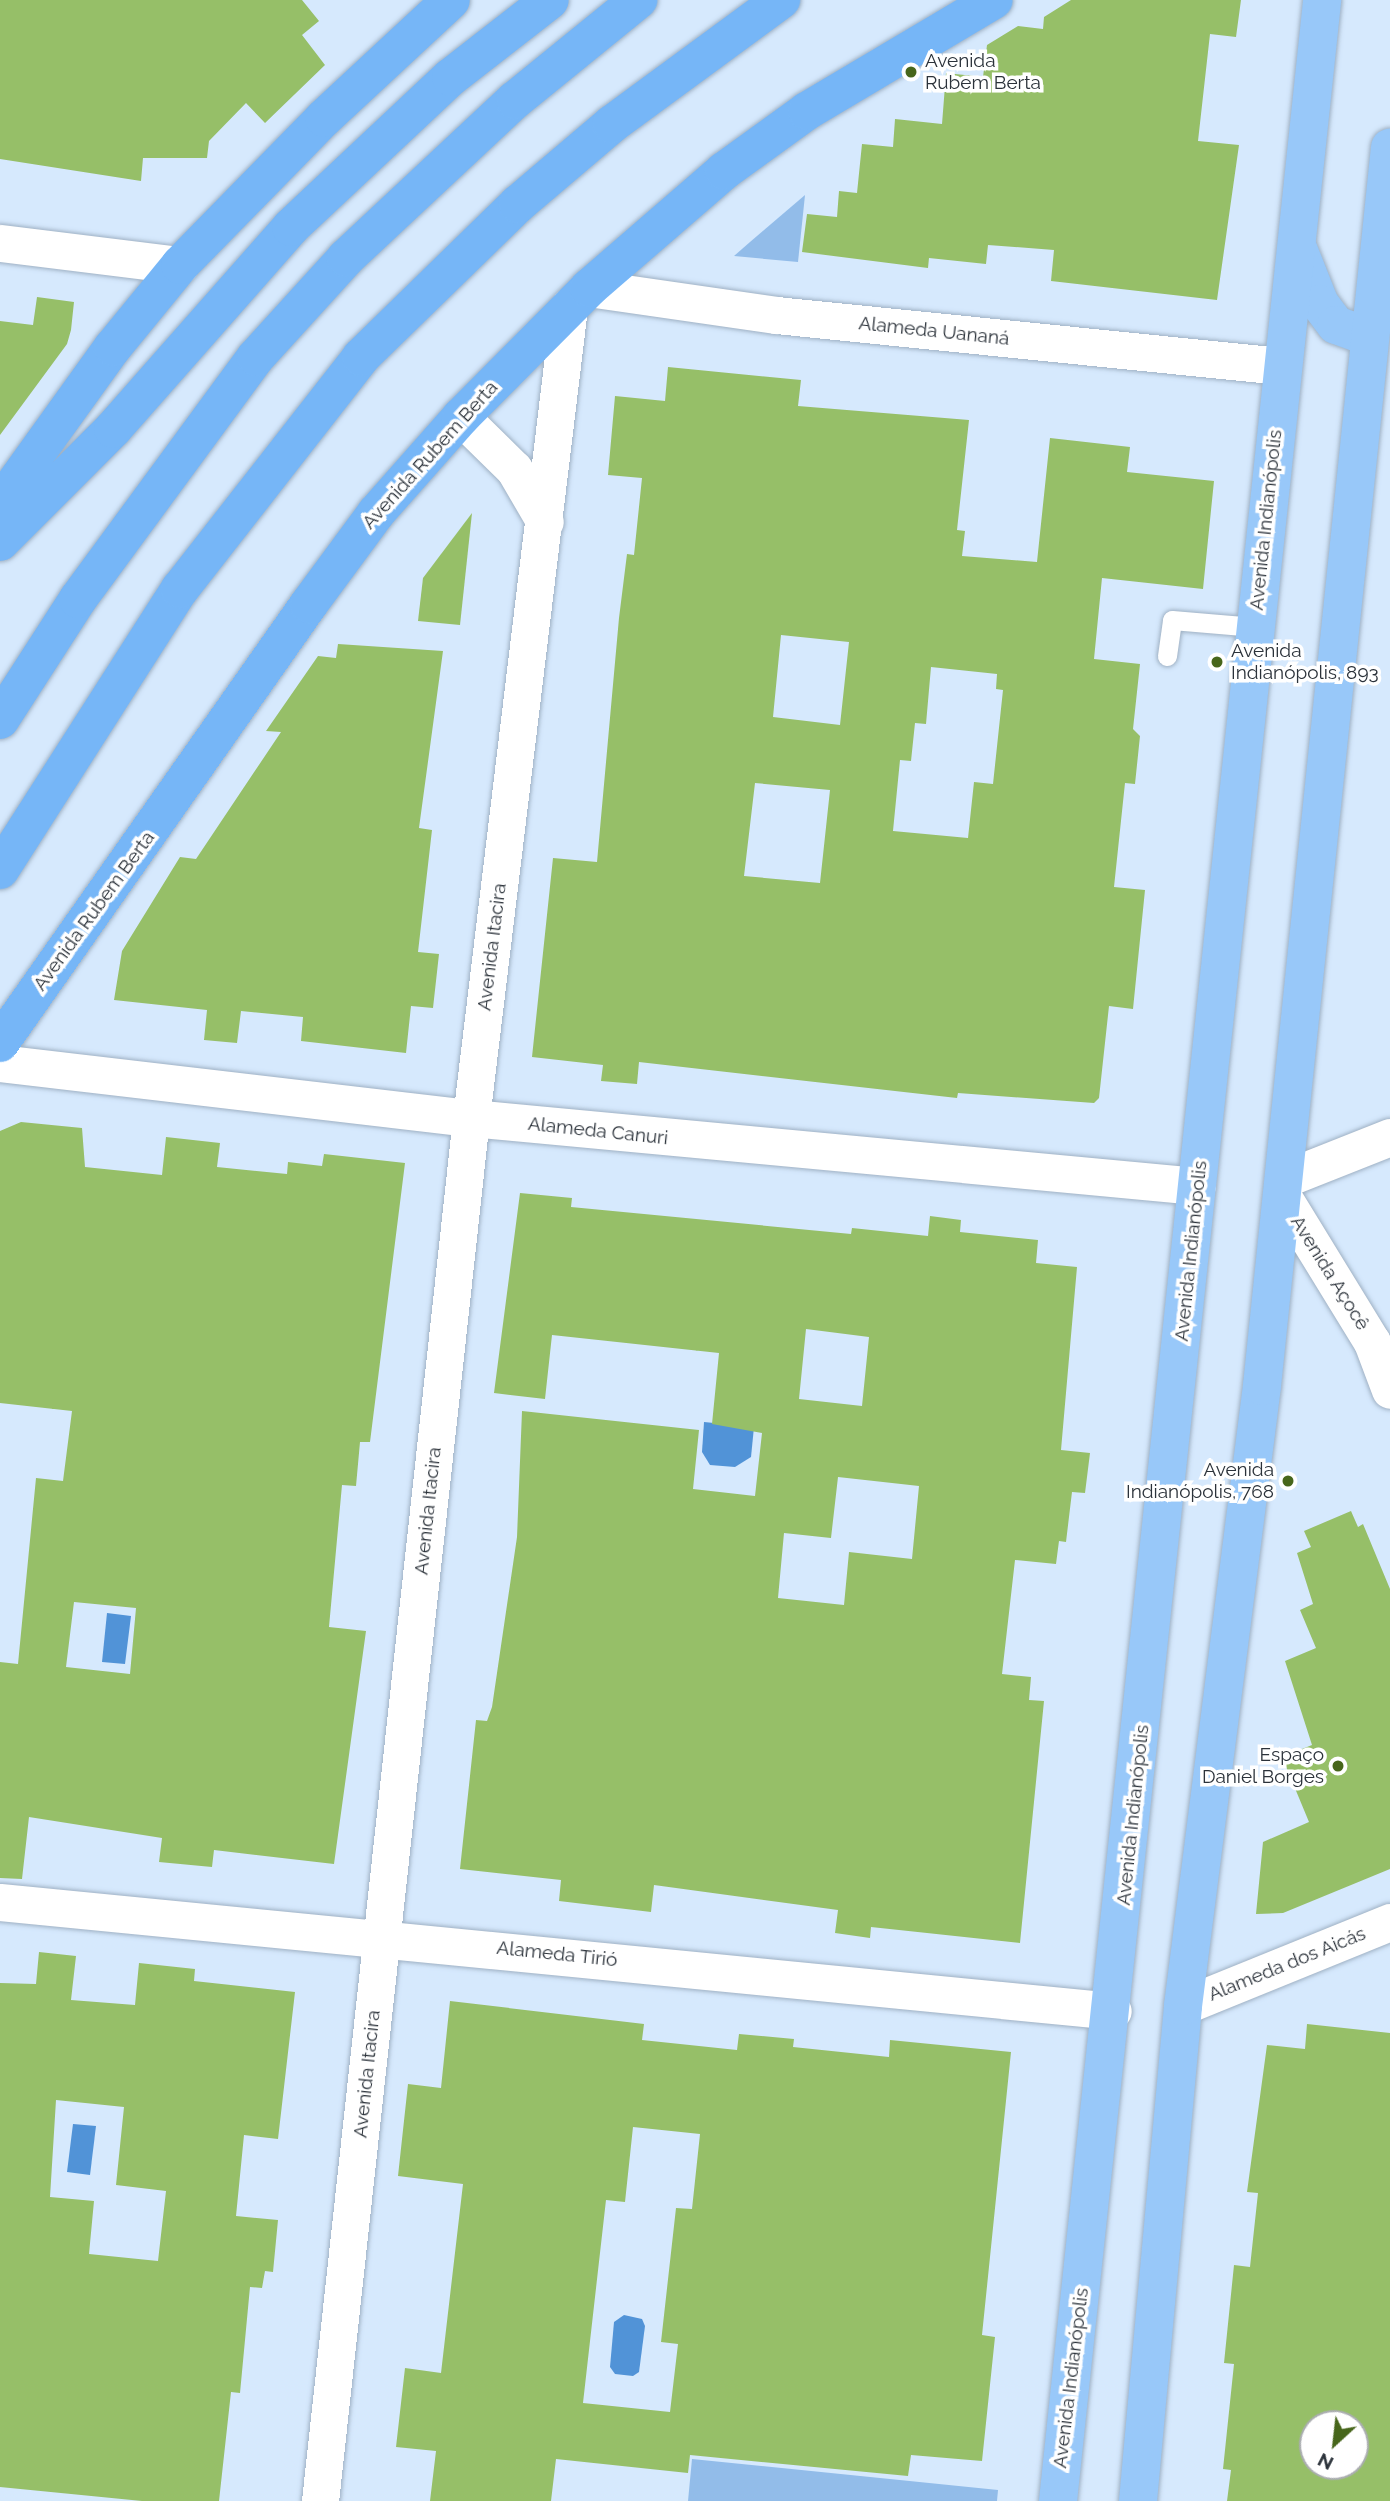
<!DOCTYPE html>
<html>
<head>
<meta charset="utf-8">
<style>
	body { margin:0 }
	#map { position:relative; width:1390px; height:2501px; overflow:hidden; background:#d6e9fd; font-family:Raleway,sans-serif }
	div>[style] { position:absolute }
	.green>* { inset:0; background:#92bce9 }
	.water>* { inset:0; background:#5193d7 }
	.building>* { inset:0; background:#96bf68 }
	.roads { filter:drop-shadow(0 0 2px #9fb1c4) drop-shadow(0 0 2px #9fb1c4) }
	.service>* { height:19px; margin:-9.5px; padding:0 9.5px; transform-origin:9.5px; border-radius:9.5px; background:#fff }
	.minor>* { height:37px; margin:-18.5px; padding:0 18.5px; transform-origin:18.5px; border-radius:18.5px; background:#fff }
	.primary>* { height:38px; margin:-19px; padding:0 19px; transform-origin:19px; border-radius:19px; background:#98c8f9 }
	.trunk>* { height:38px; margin:-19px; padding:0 19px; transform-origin:19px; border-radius:19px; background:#76b6f7 }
	.dots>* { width:19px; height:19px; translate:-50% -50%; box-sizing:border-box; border:4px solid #fff; border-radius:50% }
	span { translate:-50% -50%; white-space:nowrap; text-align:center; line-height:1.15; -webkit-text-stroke:7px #fff; paint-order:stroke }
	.poi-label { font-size:19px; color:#2b323a }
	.left { translate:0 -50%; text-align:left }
	.right { translate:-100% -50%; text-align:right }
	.street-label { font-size:19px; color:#2b323a }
	.north { position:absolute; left:1299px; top:2410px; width:70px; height:70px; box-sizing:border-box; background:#fff; border:2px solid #aaadb0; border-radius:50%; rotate:207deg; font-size:19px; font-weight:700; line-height:28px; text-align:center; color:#2b323a }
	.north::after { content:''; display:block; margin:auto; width:24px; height:32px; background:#47661b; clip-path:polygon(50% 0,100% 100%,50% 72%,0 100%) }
</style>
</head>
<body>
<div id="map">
	<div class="green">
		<i style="clip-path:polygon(805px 195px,798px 262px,734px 256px,750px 242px)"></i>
		<i style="clip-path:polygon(692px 2459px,998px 2490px,997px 2501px,688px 2501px)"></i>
	</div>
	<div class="water">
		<i style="clip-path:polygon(704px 1422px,754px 1427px,751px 1457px,735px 1467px,710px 1465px,702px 1452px)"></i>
		<i style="clip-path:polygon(107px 1613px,131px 1616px,125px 1664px,102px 1662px)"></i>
		<i style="clip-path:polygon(73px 2124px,96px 2126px,90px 2175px,67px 2172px)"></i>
		<i style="clip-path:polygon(624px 2315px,642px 2319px,645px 2326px,639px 2372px,633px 2376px,615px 2374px,610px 2367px,614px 2322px)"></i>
	</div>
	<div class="building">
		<i style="clip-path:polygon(0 0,302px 0,319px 21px,302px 35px,325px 65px,265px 123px,246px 103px,209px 141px,207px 158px,143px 158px,141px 181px,0 159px)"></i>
		<i style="clip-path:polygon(1071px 0,1241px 0,1236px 37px,1210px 34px,1198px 141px,1239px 145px,1217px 300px,1051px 281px,1054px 250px,988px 245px,986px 264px,929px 258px,928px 268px,802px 252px,807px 214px,837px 217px,839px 191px,857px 193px,862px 144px,893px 147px,895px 119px,942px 124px,946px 73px,983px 77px,987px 45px,1018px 26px,1043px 29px,1044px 17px)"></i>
		<i style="clip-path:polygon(37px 297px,74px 302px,71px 330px,67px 344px,0 435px,0 321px,33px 325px)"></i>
		<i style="clip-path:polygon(evenodd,668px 367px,801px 380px,798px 406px,969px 420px,957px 530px,965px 531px,962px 556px,1037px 562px,1050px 438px,1130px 447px,1127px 472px,1214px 481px,1203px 589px,1102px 578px,1094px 659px,1140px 664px,1133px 729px,1140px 736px,1135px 784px,1125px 783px,1114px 887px,1145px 890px,1133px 1009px,1109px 1006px,1099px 1098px,1094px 1103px,958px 1093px,957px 1098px,639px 1062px,637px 1084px,601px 1081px,603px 1065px,532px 1057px,553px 858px,597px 862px,619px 618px,627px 554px,634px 555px,642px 478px,608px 475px,615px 396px,665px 401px,668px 367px,781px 635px,849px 642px,840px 725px,773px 717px,781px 635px,668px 367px,931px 667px,997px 674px,996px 689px,1003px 690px,993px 784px,974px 782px,968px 838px,893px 831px,900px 760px,911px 761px,915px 723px,926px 724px,931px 667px,668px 367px,755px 783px,830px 790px,820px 883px,744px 876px,755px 783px)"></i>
		<i style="clip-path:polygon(472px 513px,460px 625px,418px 621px,423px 578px)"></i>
		<i style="clip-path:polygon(338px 644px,443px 651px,419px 828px,432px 830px,418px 952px,439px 954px,433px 1008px,411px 1006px,406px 1053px,301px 1041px,303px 1017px,241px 1011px,237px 1043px,204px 1040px,207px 1010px,114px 1000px,122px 951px,180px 857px,196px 859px,281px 732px,266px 731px,318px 656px,336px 658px)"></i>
		<i style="clip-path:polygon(evenodd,21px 1122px,82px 1128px,85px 1167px,162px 1175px,166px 1137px,220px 1143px,217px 1167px,287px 1174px,288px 1162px,322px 1166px,324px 1154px,405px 1163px,370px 1442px,360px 1442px,356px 1486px,342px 1485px,329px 1627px,366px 1631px,334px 1864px,214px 1850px,212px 1867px,159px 1862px,162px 1838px,29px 1817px,22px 1879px,0 1878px,0 1662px,18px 1664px,36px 1478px,63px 1481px,72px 1411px,0 1403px,0 1131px,21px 1122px,74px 1602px,136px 1608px,130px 1674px,66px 1667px,74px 1602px)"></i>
		<i style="clip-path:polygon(evenodd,520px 1193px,572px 1198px,571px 1207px,851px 1234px,852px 1228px,928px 1236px,930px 1216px,961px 1220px,960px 1232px,1038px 1240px,1036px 1263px,1077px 1267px,1061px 1450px,1090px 1453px,1085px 1493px,1072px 1492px,1066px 1542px,1059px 1541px,1056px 1564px,1015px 1560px,1002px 1674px,1031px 1677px,1029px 1700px,1044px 1701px,1020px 1943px,871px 1927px,870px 1938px,835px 1933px,838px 1910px,654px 1885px,651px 1912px,559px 1901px,561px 1880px,460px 1869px,476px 1720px,487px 1721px,492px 1707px,517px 1537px,522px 1411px,699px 1430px,693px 1489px,755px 1496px,762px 1433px,712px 1424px,719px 1353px,552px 1335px,545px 1399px,494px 1393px,520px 1193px,806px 1329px,869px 1337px,862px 1406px,799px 1399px,806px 1329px,520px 1193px,838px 1477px,919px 1486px,912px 1559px,849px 1552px,844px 1605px,778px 1598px,784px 1533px,831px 1538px,838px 1477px)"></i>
		<i style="clip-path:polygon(1351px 1511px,1358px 1527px,1363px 1524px,1390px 1589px,1390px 1869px,1283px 1913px,1256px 1914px,1263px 1842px,1309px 1822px,1282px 1757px,1312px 1745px,1285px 1661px,1316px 1648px,1300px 1610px,1313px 1604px,1297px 1553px,1311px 1547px,1304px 1531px)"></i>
		<i style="clip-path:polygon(evenodd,39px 1952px,76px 1956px,71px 2000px,135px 2005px,139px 1963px,195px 1969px,194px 1981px,295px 1992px,278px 2139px,244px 2135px,236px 2216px,278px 2220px,273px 2272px,265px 2271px,262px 2288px,250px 2287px,240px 2393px,231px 2392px,219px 2501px,142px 2501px,0 2487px,0 1983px,36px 1984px,39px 1952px,56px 2100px,124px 2107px,116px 2185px,166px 2191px,158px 2261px,89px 2254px,94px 2201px,50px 2197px,56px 2100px)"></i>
		<i style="clip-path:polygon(evenodd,450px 2001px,644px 2024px,642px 2040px,737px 2050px,739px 2034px,794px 2039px,793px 2047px,889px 2057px,890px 2040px,1011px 2052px,982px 2335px,995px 2337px,982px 2461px,911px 2455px,908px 2476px,690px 2455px,688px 2473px,556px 2459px,551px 2501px,430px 2501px,436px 2451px,396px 2447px,405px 2368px,441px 2373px,463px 2184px,398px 2176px,408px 2084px,441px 2088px,450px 2001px,633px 2127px,700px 2134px,692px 2209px,676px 2208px,661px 2342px,678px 2344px,670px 2412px,583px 2403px,606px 2200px,625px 2202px,633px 2127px)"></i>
		<i style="clip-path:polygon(evenodd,1307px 2024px,1390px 2033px,1390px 2501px,1227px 2501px,1231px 2470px,1223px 2469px,1234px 2364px,1224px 2363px,1234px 2265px,1250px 2267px,1258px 2193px,1247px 2192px,1267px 2045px,1305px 2049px,1307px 2024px,1313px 2424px,1355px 2424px,1355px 2466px,1313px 2466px,1313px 2424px)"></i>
	</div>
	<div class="roads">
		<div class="service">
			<i style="left:1167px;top:656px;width:36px;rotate:-82deg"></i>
			<i style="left:1172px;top:620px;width:83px;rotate:4.8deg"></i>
		</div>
		<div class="minor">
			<i style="left:0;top:243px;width:181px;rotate:7deg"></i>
			<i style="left:589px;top:288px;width:189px;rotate:8.2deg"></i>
			<i style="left:776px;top:315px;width:508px;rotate:5.77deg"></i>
			<i style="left:461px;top:417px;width:74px;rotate:44.5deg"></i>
			<i style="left:514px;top:469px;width:61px;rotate:59.7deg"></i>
			<i style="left:0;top:1063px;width:474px;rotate:6.7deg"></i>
			<i style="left:471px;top:1118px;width:729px;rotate:5.35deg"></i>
			<i style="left:1284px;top:1179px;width:114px;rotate:-21.6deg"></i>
			<i style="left:1283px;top:1197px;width:170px;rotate:58.5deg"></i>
			<i style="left:1372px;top:1342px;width:51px;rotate:69.4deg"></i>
			<i style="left:0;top:1902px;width:1118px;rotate:5.59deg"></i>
			<i style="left:1183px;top:2006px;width:223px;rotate:-22.1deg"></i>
			<i style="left:320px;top:2501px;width:1391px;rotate:-83.77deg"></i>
			<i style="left:471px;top:1118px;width:817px;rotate:-83.11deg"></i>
		</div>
		<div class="primary">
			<i style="left:1297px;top:246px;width:62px;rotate:68.4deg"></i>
			<i style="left:1320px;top:304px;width:26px;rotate:53deg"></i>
			<i style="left:1336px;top:325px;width:35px;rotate:20deg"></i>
			<i style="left:1058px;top:2501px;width:2515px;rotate:-83.97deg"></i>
			<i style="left:1138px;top:2501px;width:497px;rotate:-84.8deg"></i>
			<i style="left:1183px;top:2006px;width:625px;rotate:-82.74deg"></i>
			<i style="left:1262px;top:1386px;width:1245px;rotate:-84.1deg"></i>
		</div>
		<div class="trunk">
			<i style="left:0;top:504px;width:193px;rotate:-54.3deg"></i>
			<i style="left:113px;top:347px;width:106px;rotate:-50.7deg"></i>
			<i style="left:180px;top:265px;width:206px;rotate:-45.6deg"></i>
			<i style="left:324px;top:118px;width:173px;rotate:-42.9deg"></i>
			<i style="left:0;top:542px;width:160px;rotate:-45deg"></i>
			<i style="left:113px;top:429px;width:269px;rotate:-48.6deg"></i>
			<i style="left:291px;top:227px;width:219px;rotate:-43.2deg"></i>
			<i style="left:451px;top:77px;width:125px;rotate:-37.9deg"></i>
			<i style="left:0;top:720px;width:144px;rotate:-57.2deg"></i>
			<i style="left:78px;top:599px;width:300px;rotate:-53.7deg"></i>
			<i style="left:256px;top:357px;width:134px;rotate:-47.7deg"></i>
			<i style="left:346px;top:258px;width:231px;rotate:-43.1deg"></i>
			<i style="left:515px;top:100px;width:159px;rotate:-39.1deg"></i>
			<i style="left:0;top:870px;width:334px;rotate:-57.4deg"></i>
			<i style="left:180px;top:589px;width:294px;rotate:-52deg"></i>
			<i style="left:361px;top:357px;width:219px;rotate:-44.3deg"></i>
			<i style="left:518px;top:204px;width:123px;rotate:-40.4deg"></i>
			<i style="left:612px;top:124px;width:210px;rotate:-36.3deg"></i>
			<i style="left:0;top:1043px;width:537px;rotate:-54.86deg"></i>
			<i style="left:309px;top:604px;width:113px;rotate:-53.6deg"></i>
			<i style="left:376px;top:513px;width:128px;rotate:-48.5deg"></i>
			<i style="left:461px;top:417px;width:182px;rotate:-45.2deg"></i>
			<i style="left:589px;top:288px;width:179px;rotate:-40.9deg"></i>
			<i style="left:724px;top:171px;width:102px;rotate:-35.9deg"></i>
			<i style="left:807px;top:111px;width:217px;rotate:-30.7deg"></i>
		</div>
	</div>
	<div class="dots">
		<i style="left:911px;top:72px;background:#47661b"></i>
		<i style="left:1217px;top:662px;background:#47661b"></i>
		<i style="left:1288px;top:1481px;background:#47661b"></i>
		<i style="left:1338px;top:1766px;background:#47661b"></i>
	</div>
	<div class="poi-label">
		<span class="left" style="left:925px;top:72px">Avenida<br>Rubem Berta</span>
		<span class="left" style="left:1231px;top:662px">Avenida<br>Indianópolis, 893</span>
		<span class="right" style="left:1274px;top:1481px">Avenida<br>Indianópolis, 768</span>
		<span class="right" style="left:1324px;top:1766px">Espaço<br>Daniel Borges</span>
	</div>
	<div class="street-label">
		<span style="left:934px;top:331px;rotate:6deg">Alameda Uananá</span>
		<span style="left:430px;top:455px;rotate:-48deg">Avenida Rubem Berta</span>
		<span style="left:1266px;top:520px;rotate:-84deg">Avenida Indianópolis</span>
		<span style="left:94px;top:911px;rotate:-54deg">Avenida Rubem Berta</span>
		<span style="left:492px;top:947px;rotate:-83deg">Avenida Itacira</span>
		<span style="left:598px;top:1131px;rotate:6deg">Alameda Canuri</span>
		<span style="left:1191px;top:1251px;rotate:-84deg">Avenida Indianópolis</span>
		<span style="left:1330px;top:1273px;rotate:58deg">Avenida Açocê</span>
		<span style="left:428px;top:1511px;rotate:-84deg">Avenida Itacira</span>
		<span style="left:1133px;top:1815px;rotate:-84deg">Avenida Indianópolis</span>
		<span style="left:557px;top:1954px;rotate:6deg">Alameda Tirió</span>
		<span style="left:1287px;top:1964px;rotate:-22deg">Alameda dos Aicás</span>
		<span style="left:367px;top:2074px;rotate:-84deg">Avenida Itacira</span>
		<span style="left:1071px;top:2378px;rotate:-83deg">Avenida Indianópolis</span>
	</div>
	<div class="north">N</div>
</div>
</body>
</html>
